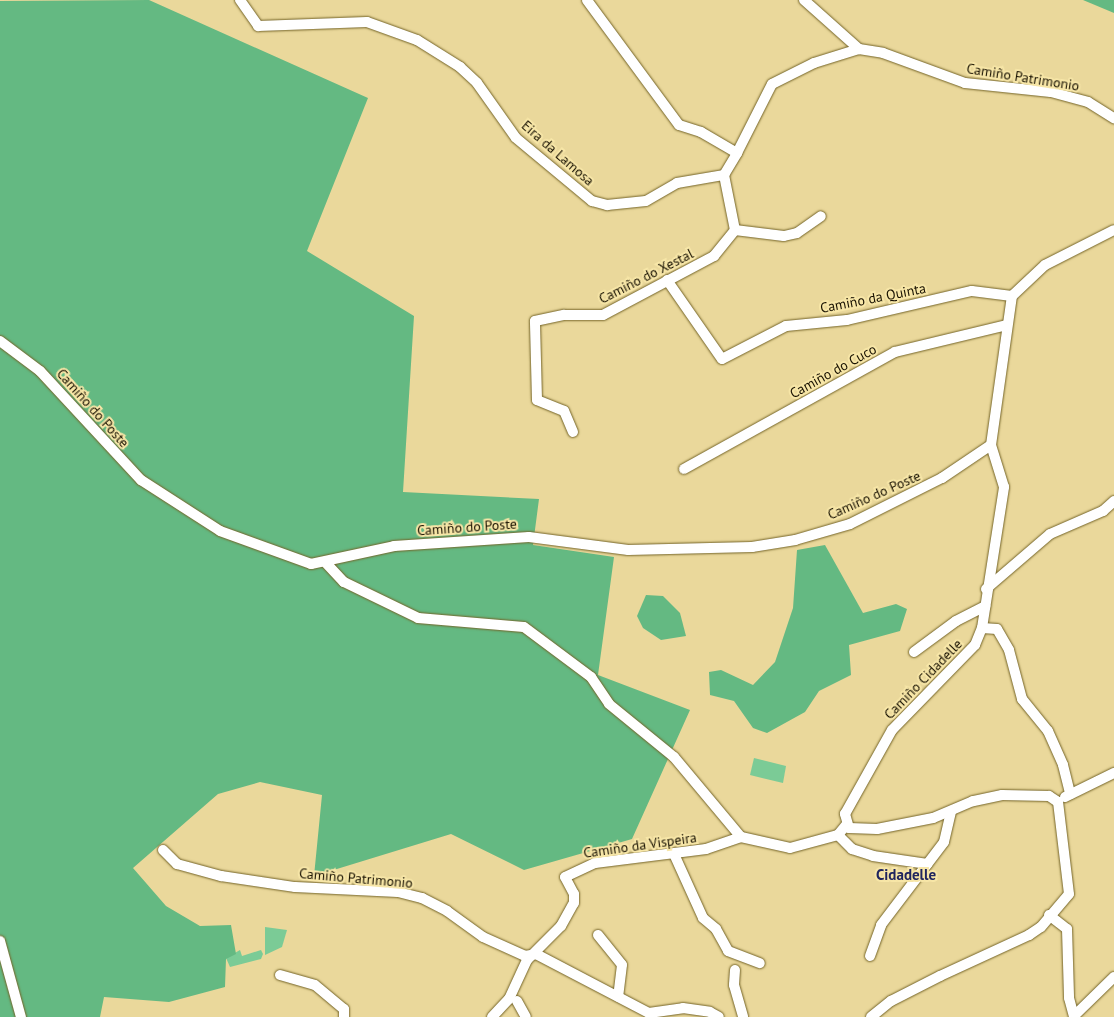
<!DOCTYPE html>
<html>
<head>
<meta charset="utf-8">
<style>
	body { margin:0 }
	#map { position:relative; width:1114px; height:1017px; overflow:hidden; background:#ead89b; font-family:"PT Sans",sans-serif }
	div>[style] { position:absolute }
	.green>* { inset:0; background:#7bcb96 }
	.forest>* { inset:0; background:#64b982 }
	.roads { filter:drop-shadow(0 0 1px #746428) drop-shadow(0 0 1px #746428) }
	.minor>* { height:10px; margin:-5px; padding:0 5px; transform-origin:5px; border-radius:5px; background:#fff }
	span { translate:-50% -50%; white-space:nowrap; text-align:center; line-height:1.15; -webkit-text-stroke:4px #f7e6a7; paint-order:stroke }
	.street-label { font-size:14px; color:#181100 }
	.neighbourhood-label { font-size:15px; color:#20255e; font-weight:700 }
</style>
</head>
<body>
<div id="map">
	<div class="green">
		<i style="clip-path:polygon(754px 758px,786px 766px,783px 783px,750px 775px)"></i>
		<i style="clip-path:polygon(265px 927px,287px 930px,282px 947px,265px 955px)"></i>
		<i style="clip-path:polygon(240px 950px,242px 956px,261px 950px,263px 954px,261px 959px,230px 967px,226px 958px)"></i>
	</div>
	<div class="forest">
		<i style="clip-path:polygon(149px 0,368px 98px,307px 251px,414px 316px,403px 492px,539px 499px,533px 545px,614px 557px,598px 675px,690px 710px,632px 839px,524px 870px,451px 834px,314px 876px,322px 795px,260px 782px,218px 794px,133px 868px,166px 906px,200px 926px,231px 925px,236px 954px,226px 959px,225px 987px,169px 1002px,104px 997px,100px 1017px,0 1017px,0 1px)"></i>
		<i style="clip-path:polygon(1083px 0,1114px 0,1114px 13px)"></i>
		<i style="clip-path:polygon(825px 545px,863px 613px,896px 604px,907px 609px,900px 631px,849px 645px,851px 675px,819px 691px,805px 712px,767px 733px,753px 728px,734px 701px,710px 695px,709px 672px,721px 670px,753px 685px,775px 662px,793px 608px,797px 550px)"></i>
		<i style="clip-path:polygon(646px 595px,663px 596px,680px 613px,686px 636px,661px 640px,643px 628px,637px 616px)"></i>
	</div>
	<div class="roads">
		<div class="minor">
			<i style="left:240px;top:0;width:32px;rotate:55deg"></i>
			<i style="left:258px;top:26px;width:109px;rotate:-2.1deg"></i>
			<i style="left:367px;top:22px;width:53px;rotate:19.8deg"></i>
			<i style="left:417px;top:40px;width:51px;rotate:32.1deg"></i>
			<i style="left:460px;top:67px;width:23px;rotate:43deg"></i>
			<i style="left:477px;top:83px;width:67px;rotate:54.7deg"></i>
			<i style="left:516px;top:138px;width:99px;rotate:39.7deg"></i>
			<i style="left:592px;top:201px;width:16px;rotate:15deg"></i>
			<i style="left:607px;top:205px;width:39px;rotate:-6deg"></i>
			<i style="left:646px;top:201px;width:36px;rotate:-30deg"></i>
			<i style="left:677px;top:183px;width:48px;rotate:-9.7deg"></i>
			<i style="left:724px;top:175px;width:26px;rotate:-59deg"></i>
			<i style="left:737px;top:153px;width:42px;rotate:-149.7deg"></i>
			<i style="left:701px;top:132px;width:23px;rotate:-162deg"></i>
			<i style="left:679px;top:125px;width:155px;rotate:-126.4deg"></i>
			<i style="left:804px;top:0;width:74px;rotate:41.7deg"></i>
			<i style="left:737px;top:153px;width:77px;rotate:-63.1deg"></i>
			<i style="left:772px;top:84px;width:47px;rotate:-26.6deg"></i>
			<i style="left:814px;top:63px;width:47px;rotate:-17.3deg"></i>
			<i style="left:859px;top:49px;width:24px;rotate:9deg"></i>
			<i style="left:883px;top:53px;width:87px;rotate:20.1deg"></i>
			<i style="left:965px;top:83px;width:86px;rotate:6deg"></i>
			<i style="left:1051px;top:92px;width:38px;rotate:15deg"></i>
			<i style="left:1088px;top:102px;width:31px;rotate:32deg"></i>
			<i style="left:724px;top:175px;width:56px;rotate:78.7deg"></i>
			<i style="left:735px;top:230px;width:49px;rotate:7deg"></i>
			<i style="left:784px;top:236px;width:13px;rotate:-13deg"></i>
			<i style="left:797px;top:233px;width:29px;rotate:-35deg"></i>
			<i style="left:667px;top:280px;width:96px;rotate:55.2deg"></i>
			<i style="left:722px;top:359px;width:72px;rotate:-27.3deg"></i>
			<i style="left:786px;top:326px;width:61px;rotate:-5.6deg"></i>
			<i style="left:847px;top:320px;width:128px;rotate:-13.1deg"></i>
			<i style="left:972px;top:291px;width:40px;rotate:7.1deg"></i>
			<i style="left:0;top:341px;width:50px;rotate:36.9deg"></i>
			<i style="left:40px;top:371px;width:149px;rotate:47.2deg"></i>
			<i style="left:141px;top:480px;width:94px;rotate:32.8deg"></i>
			<i style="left:220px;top:531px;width:97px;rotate:19.9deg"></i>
			<i style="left:311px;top:564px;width:85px;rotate:-12.2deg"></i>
			<i style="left:394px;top:546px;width:135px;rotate:-3.8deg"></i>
			<i style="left:529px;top:537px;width:100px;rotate:7.5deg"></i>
			<i style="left:628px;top:550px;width:124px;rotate:-1.4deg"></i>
			<i style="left:752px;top:547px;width:44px;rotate:-9.2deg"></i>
			<i style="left:795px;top:540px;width:57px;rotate:-16.2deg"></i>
			<i style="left:850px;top:524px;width:103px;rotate:-26.6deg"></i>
			<i style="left:942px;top:478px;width:59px;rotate:-34deg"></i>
			<i style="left:573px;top:432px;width:23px;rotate:-113deg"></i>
			<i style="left:564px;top:411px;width:29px;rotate:-158deg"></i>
			<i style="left:537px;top:400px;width:79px;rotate:-91.5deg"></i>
			<i style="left:535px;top:321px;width:30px;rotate:-12deg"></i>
			<i style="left:564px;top:315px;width:39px"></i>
			<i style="left:603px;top:315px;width:126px;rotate:-28deg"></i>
			<i style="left:714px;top:256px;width:33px;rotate:-51deg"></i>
			<i style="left:684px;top:469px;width:241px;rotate:-29deg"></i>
			<i style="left:895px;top:352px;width:115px;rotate:-13.6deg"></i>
			<i style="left:326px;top:563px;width:26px;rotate:47deg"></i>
			<i style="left:344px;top:582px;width:82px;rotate:25.9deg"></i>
			<i style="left:418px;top:618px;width:106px;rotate:4.9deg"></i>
			<i style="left:524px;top:627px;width:84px;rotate:36.7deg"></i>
			<i style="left:591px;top:677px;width:32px;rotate:56deg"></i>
			<i style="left:609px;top:704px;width:84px;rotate:39.2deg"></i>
			<i style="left:674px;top:757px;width:104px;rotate:50.1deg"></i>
			<i style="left:986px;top:589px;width:84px;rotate:-40.7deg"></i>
			<i style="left:1050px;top:534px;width:58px;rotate:-23.5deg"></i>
			<i style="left:1103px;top:511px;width:15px;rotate:-42deg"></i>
			<i style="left:982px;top:628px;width:15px;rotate:4deg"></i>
			<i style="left:997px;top:629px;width:24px;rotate:60deg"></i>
			<i style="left:1009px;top:650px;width:51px;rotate:75.1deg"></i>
			<i style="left:1022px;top:699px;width:41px;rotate:50.9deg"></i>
			<i style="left:1048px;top:731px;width:37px;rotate:66deg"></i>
			<i style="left:1063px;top:765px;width:30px;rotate:76deg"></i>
			<i style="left:914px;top:652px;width:52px;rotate:-36.4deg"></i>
			<i style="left:956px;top:621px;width:33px;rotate:-27deg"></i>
			<i style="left:1065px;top:797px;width:55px;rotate:-26.1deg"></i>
			<i style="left:838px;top:835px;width:20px;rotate:45deg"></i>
			<i style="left:852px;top:849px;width:22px;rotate:18deg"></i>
			<i style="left:873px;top:856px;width:55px;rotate:8.4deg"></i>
			<i style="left:741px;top:837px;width:50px;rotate:12.7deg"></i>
			<i style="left:790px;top:848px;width:50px;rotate:-15.2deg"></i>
			<i style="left:838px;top:835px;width:13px;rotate:-51deg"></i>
			<i style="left:163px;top:850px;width:20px;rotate:45deg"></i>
			<i style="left:177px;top:864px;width:46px;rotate:15.3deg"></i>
			<i style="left:221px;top:876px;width:75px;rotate:8.5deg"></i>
			<i style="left:295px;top:887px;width:103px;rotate:2.8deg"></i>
			<i style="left:398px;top:892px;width:25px;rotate:14deg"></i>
			<i style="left:422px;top:898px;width:28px;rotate:27deg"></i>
			<i style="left:447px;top:911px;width:44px;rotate:35.8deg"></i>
			<i style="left:483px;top:937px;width:46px;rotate:24.3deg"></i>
			<i style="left:525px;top:956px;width:11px;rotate:-10deg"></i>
			<i style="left:536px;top:954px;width:127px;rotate:27.6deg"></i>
			<i style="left:649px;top:1013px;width:34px;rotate:-8deg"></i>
			<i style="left:683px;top:1008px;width:27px;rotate:8deg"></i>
			<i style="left:710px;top:1012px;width:10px;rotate:29deg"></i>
			<i style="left:674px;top:854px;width:70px;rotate:65.6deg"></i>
			<i style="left:703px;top:918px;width:17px;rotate:40deg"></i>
			<i style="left:716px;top:929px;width:25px;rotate:61deg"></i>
			<i style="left:728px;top:951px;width:34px;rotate:21deg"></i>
			<i style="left:1049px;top:915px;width:23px;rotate:38deg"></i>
			<i style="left:1067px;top:929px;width:69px;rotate:88.3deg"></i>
			<i style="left:1069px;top:998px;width:20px;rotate:75deg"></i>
			<i style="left:598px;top:935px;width:38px;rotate:51deg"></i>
			<i style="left:622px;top:965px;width:32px;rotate:97deg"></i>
			<i style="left:0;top:941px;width:79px;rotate:74.6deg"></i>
			<i style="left:870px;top:956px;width:33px;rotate:-70deg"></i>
			<i style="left:881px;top:925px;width:104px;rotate:-52.8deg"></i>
			<i style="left:944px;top:842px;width:31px;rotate:-77deg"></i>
			<i style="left:735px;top:970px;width:15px;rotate:94deg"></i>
			<i style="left:734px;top:985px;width:33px;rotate:74deg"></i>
			<i style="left:280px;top:975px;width:36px;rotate:16deg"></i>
			<i style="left:315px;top:985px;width:38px;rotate:40deg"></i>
			<i style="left:344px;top:1009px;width:8px;rotate:90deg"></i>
			<i style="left:517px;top:1001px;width:18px;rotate:61deg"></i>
			<i style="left:1074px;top:1016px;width:56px;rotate:-44.3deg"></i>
			<i style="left:492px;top:1017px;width:25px;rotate:-47deg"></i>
			<i style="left:509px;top:999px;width:43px;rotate:-65.2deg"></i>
			<i style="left:527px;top:960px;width:48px;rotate:-45deg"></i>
			<i style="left:561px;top:926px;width:26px;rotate:-61deg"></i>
			<i style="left:574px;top:903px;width:9px;rotate:-90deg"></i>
			<i style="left:574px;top:894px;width:19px;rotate:-118deg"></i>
			<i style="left:565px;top:877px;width:33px;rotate:-25deg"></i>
			<i style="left:595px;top:863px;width:112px;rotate:-7.2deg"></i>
			<i style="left:706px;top:849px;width:37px;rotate:-19deg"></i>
			<i style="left:871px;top:1017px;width:26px;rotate:-39deg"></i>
			<i style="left:891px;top:1001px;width:55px;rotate:-27deg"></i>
			<i style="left:940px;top:976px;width:98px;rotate:-24.7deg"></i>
			<i style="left:1029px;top:935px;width:14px;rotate:-34deg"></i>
			<i style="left:1041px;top:927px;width:43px;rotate:-49.7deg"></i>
			<i style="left:1069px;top:894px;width:93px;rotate:-96.8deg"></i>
			<i style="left:1058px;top:802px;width:11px;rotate:-146deg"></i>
			<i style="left:1049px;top:796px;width:47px;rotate:-178.8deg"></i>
			<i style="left:1002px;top:795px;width:30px;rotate:168deg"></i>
			<i style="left:973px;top:801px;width:43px;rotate:157deg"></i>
			<i style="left:933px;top:818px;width:57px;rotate:168.9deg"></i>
			<i style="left:877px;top:829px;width:28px;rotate:-178deg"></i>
			<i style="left:849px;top:828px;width:15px;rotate:-106deg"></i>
			<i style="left:845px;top:814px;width:96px;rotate:-60.8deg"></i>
			<i style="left:892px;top:730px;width:119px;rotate:-45.7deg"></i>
			<i style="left:975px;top:645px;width:18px;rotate:-68deg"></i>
			<i style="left:982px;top:628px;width:143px;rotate:-81.1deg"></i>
			<i style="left:1004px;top:487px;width:44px;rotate:-107.2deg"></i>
			<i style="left:991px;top:445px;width:150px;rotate:-82deg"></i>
			<i style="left:1012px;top:296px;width:45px;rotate:-43.2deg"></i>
			<i style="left:1045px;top:265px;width:77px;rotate:-26.9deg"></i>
		</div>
	</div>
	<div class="street-label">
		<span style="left:1023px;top:77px;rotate:9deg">Camiño Patrimonio</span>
		<span style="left:558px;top:153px;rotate:41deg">Eira da Lamosa</span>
		<span style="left:646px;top:276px;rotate:-27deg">Camiño do Xestal</span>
		<span style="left:873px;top:298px;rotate:-11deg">Camiño da Quinta</span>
		<span style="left:833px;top:371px;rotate:-29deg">Camiño do Cuco</span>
		<span style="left:93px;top:408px;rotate:48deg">Camiño do Poste</span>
		<span style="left:874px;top:495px;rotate:-24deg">Camiño do Poste</span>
		<span style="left:467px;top:527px;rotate:-4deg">Camiño do Poste</span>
		<span style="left:923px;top:679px;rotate:-46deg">Camiño Cidadelle</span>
		<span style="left:640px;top:845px;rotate:-8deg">Camiño da Vispeira</span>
		<span style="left:356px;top:878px;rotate:5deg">Camiño Patrimonio</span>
	</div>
	<div class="neighbourhood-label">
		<span style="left:906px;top:875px">Cidadelle</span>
	</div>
</div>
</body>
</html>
